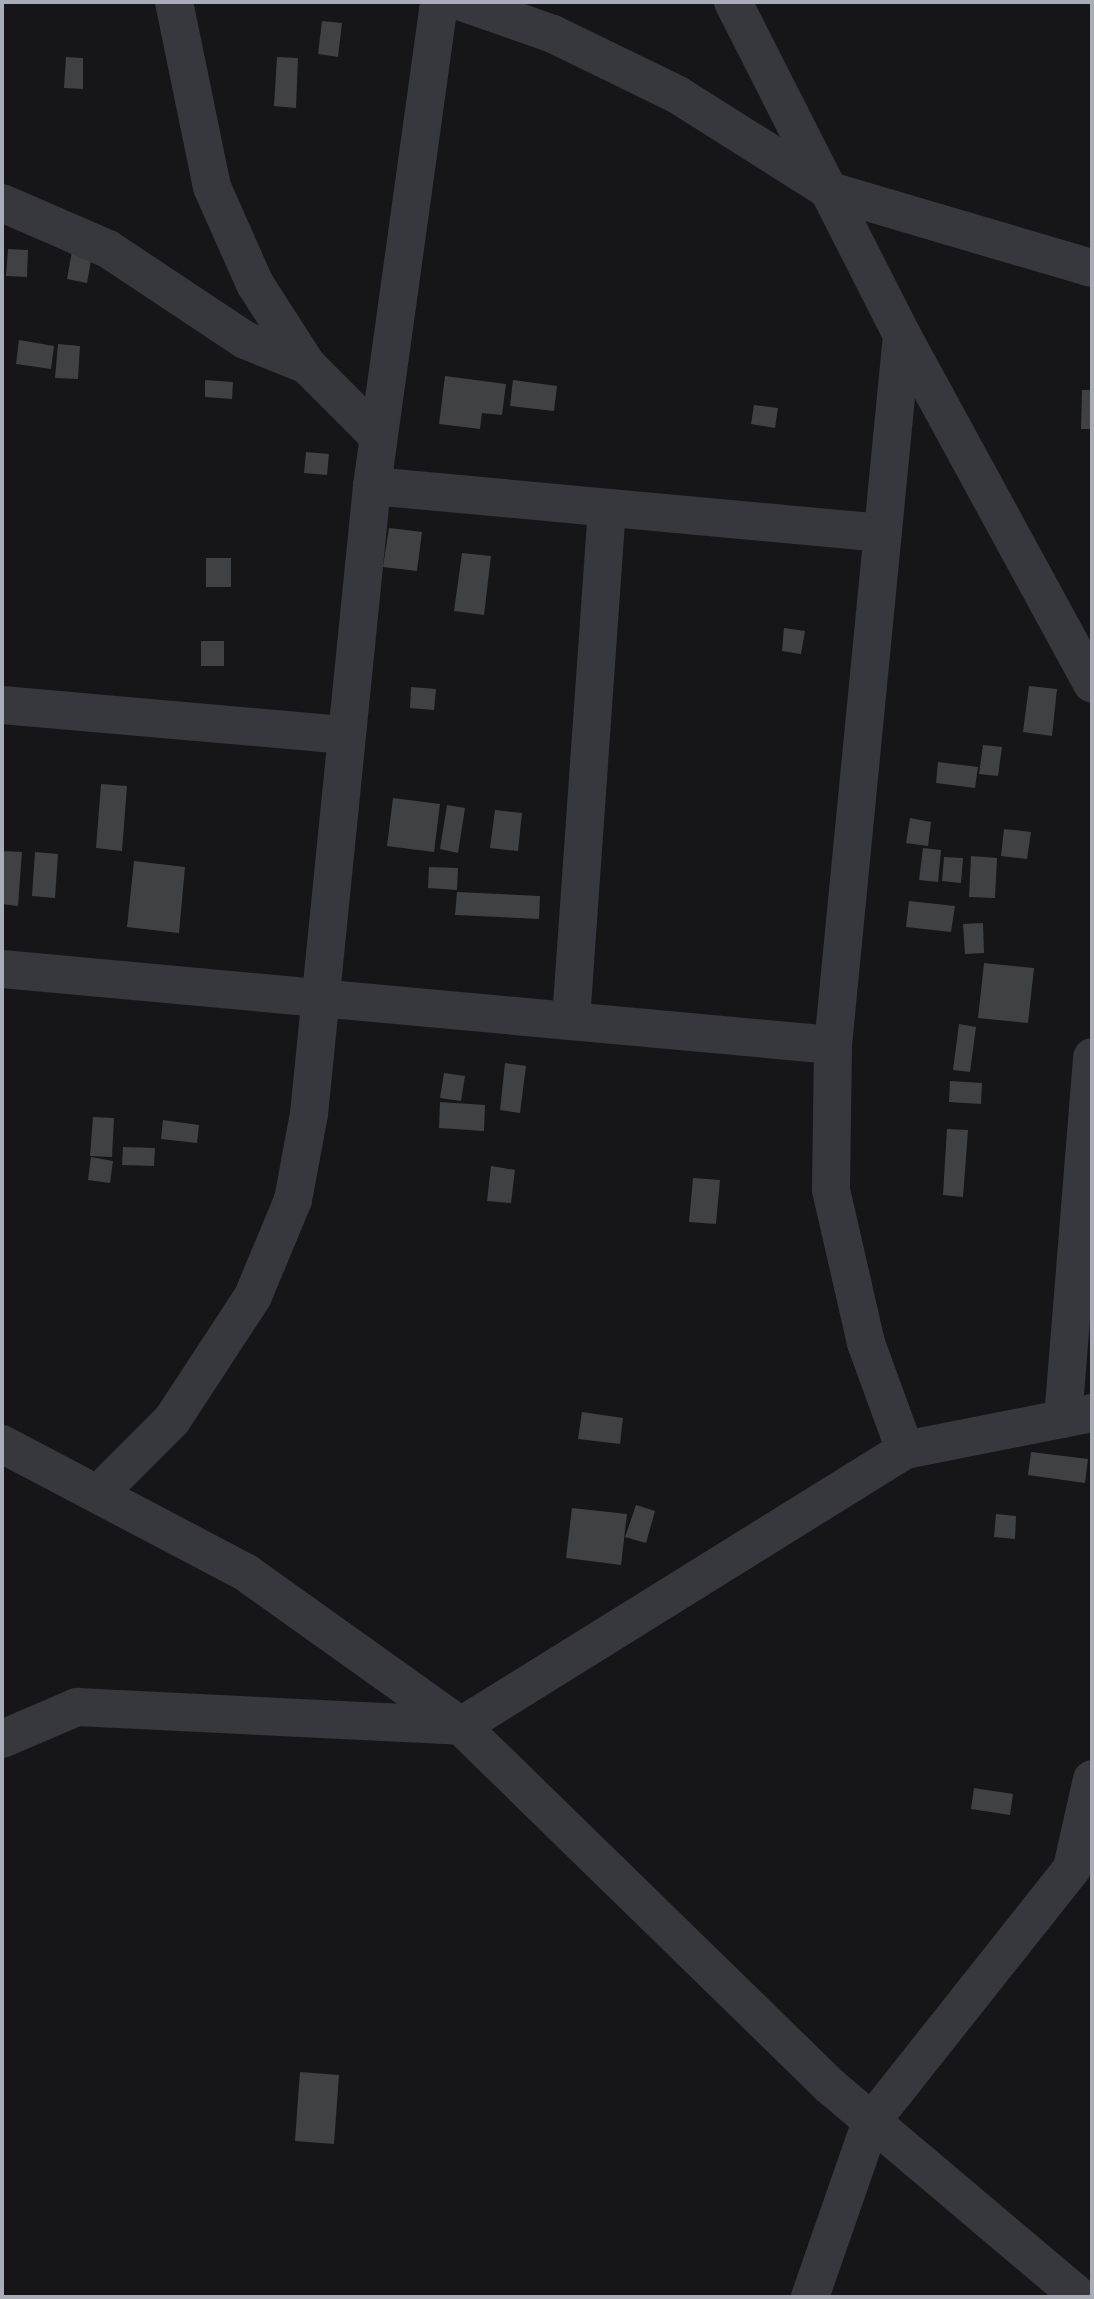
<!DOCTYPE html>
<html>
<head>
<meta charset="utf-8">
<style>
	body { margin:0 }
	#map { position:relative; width:1094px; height:2299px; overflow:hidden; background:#161618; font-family:Mulish,sans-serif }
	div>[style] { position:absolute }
	.building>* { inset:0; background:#404145 }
	.minor>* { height:38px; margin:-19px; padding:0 19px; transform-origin:19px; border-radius:19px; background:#37383d }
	span { translate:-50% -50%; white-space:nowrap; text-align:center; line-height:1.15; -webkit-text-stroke:5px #111113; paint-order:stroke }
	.frame { position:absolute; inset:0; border:4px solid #a8adb8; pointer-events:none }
</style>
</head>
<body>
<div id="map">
	<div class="building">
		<i style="clip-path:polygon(322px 21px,342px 23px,338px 57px,318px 54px)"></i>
		<i style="clip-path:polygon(66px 57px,83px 58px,83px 89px,64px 88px)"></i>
		<i style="clip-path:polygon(277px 57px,298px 58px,296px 108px,274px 106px)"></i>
		<i style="clip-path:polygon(8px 249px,28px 250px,27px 277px,6px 276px)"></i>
		<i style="clip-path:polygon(72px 251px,92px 255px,87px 283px,67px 279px)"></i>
		<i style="clip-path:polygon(19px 340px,54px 346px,51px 369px,16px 364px)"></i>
		<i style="clip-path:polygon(58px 344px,80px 346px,78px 379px,55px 378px)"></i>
		<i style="clip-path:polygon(445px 376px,506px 384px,502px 415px,482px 413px,480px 429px,439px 424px)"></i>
		<i style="clip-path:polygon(205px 380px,233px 382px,232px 399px,205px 397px)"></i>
		<i style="clip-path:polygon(513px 380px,557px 386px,554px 411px,510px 406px)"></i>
		<i style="clip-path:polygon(1082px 390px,1092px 390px,1092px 429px,1081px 429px)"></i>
		<i style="clip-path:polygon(754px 405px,778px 408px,775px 428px,751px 424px)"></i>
		<i style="clip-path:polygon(306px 452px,329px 454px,327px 475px,304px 473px)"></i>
		<i style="clip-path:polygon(389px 528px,422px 532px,417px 571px,383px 567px)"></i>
		<i style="clip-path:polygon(462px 553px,491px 556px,484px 615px,454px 611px)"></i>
		<i style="clip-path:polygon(206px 558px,231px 558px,231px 587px,206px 587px)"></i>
		<i style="clip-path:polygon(784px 628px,805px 631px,801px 654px,782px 651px)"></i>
		<i style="clip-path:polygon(201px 641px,224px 641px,224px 666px,201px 666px)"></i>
		<i style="clip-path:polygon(1029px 686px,1057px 689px,1052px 736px,1023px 732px)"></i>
		<i style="clip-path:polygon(411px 687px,436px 689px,434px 710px,410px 708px)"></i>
		<i style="clip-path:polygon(983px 745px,1002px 747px,998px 776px,979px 774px)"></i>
		<i style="clip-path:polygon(938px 762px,978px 767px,975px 788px,936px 783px)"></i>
		<i style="clip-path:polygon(101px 784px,127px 786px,122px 851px,96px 848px)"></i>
		<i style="clip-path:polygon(393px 798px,440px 804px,434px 852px,387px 846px)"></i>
		<i style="clip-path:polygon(447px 805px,465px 808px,458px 853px,440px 849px)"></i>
		<i style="clip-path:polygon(495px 810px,522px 813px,518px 851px,490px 848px)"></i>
		<i style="clip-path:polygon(910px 818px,931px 822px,928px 846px,906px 843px)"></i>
		<i style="clip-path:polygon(1004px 829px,1031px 832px,1027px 859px,1001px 856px)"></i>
		<i style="clip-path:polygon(923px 848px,941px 850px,938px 882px,919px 880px)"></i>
		<i style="clip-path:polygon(2px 851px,22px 852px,18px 906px,2px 904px)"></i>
		<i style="clip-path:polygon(35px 852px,58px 854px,55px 898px,32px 896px)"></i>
		<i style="clip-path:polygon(971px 856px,997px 858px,995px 898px,969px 897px)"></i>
		<i style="clip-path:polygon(944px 857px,963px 858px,961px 883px,942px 881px)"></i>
		<i style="clip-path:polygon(134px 861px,185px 867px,179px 933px,127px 927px)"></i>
		<i style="clip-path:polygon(429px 867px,458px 868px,457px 890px,428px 888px)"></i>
		<i style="clip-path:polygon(457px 892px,540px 896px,539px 919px,455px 915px)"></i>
		<i style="clip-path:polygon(909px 901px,955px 906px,951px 932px,906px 927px)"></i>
		<i style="clip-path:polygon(983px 923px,984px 953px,965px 954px,963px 924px)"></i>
		<i style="clip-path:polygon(984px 963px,1034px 968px,1028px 1023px,978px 1018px)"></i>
		<i style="clip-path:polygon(959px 1024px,976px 1027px,970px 1072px,953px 1070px)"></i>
		<i style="clip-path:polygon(505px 1063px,526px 1066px,520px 1113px,500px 1110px)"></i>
		<i style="clip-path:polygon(444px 1073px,465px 1076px,461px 1101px,440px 1098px)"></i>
		<i style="clip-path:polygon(950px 1081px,982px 1083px,981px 1104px,949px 1102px)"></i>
		<i style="clip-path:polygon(440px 1102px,485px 1105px,484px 1131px,439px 1128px)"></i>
		<i style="clip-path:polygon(93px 1117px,114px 1118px,112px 1157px,90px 1156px)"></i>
		<i style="clip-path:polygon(163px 1120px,199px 1125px,197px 1143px,161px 1139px)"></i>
		<i style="clip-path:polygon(947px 1129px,968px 1130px,963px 1197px,943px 1195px)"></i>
		<i style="clip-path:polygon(123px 1147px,155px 1148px,154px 1166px,122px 1165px)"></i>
		<i style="clip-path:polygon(91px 1157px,113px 1161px,110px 1183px,88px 1180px)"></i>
		<i style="clip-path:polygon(491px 1166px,515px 1170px,511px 1203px,487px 1201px)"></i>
		<i style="clip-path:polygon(693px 1178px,720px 1180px,716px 1224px,689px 1222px)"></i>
		<i style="clip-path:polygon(582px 1412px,623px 1418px,620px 1444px,578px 1439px)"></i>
		<i style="clip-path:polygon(1031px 1452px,1088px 1459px,1085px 1483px,1028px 1475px)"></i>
		<i style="clip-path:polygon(636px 1505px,655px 1511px,646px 1543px,625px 1537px)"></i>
		<i style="clip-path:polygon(572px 1508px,627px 1514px,621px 1565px,566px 1558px)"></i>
		<i style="clip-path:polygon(996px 1514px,1016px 1516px,1015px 1539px,994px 1537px)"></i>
		<i style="clip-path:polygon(974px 1788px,1013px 1794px,1010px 1815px,971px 1809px)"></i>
		<i style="clip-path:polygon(300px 2072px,339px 2075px,334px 2144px,295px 2141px)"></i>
	</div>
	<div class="minor">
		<i style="left:174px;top:2px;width:189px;rotate:78.4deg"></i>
		<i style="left:212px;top:187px;width:106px;rotate:66.1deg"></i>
		<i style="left:255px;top:284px;width:96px;rotate:57.3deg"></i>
		<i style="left:307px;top:365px;width:100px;rotate:45deg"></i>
		<i style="left:462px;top:2px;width:96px;rotate:19.4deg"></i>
		<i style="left:553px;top:34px;width:139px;rotate:26deg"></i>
		<i style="left:678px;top:95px;width:180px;rotate:32.3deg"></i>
		<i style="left:830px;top:191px;width:273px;rotate:16.4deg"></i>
		<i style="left:733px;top:2px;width:373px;rotate:63.1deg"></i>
		<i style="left:902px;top:335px;width:397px;rotate:61.4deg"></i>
		<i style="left:2px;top:203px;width:116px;rotate:23.5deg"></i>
		<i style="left:108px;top:249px;width:164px;rotate:33.6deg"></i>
		<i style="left:245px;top:340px;width:67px;rotate:22deg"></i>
		<i style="left:902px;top:335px;width:713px;rotate:95.55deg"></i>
		<i style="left:833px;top:1045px;width:145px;rotate:90.8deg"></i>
		<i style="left:831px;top:1190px;width:157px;rotate:77.1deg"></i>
		<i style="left:866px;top:1343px;width:114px;rotate:70deg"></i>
		<i style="left:372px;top:486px;width:513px;rotate:5.26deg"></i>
		<i style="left:2px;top:705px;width:342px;rotate:5deg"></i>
		<i style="left:2px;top:969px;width:834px;rotate:5.23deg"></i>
		<i style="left:571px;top:1020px;width:513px;rotate:-85.98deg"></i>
		<i style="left:1063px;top:1419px;width:363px;rotate:-85.4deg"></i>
		<i style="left:2px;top:1444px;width:275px;rotate:27.8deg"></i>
		<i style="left:245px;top:1572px;width:265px;rotate:35.5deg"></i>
		<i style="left:461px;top:1726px;width:516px;rotate:44.29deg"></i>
		<i style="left:830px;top:2086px;width:327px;rotate:40.2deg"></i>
		<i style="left:98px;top:1494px;width:105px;rotate:-45deg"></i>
		<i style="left:172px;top:1420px;width:148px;rotate:-56.8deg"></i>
		<i style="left:253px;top:1296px;width:104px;rotate:-67.4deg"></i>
		<i style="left:293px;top:1200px;width:87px;rotate:-79.5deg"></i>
		<i style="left:309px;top:1114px;width:631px;rotate:-84.27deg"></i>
		<i style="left:372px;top:486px;width:489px;rotate:-82.1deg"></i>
		<i style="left:2px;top:1739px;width:82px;rotate:-23.1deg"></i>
		<i style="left:77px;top:1707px;width:384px;rotate:2.8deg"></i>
		<i style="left:461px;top:1726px;width:523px;rotate:-31.87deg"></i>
		<i style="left:905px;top:1450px;width:191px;rotate:-11.2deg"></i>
		<i style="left:810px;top:2297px;width:185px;rotate:-70.8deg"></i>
		<i style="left:871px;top:2122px;width:324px;rotate:-51.6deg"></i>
		<i style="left:1072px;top:1868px;width:91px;rotate:-77.3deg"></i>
	</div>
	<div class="frame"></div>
</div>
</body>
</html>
